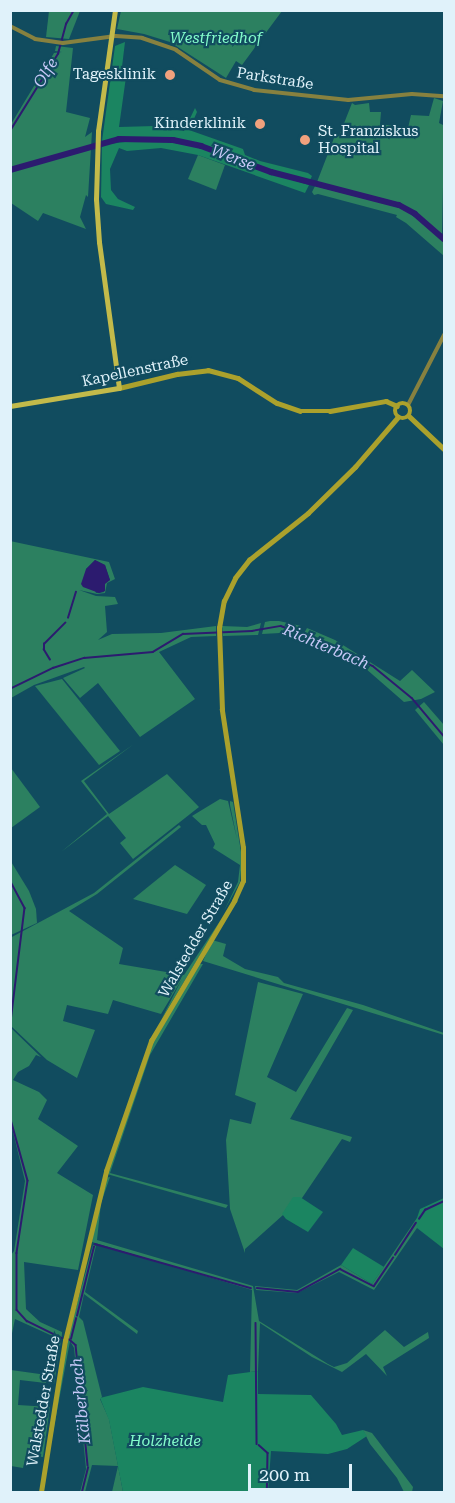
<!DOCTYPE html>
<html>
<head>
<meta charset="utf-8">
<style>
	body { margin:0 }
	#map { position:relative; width:455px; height:1503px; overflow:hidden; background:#114c5f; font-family:"Roboto Serif",serif }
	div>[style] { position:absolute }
	.green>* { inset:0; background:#2c8060 }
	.forest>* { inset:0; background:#1b8561 }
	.water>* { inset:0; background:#2c1b6f }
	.stream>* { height:1.5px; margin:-0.75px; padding:0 0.75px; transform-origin:0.75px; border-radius:0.75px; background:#2c1b6f }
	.river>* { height:6px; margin:-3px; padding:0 3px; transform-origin:3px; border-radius:3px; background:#2c1b6f }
	.tertiary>* { height:4px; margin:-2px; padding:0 2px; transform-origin:2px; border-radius:2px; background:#87813f }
	.secondary>* { height:4.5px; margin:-2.25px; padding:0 2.25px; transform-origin:2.25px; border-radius:2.25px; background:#aba12c }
	.secondary>.ring { margin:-2.25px; padding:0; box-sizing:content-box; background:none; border:4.5px solid #aba12c; border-radius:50% }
	.primary>* { height:5px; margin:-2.5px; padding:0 2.5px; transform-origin:2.5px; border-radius:2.5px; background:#c3ba4a }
	.dots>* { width:16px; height:16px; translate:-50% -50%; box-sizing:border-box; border:3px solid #114c5f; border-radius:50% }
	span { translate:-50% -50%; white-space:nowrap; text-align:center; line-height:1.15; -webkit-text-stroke:4.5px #114c5f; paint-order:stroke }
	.park-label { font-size:15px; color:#84fdcb; font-style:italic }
	.poi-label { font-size:15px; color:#e0f2fa }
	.right { translate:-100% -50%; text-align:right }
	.left { translate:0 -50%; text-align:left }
	.street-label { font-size:15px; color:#e0f2fa }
	.water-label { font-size:16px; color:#c7c8f7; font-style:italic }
	.frame { position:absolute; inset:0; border:12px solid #e0f2fa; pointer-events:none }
	.scale { position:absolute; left:248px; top:1464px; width:104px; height:27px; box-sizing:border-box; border:3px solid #e0f2fa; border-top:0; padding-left:8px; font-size:18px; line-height:21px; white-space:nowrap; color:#e0f2fa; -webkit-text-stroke:4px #114c5f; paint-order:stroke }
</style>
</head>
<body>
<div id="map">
	<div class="green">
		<i style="clip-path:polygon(49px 11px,80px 11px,69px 39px,46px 37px)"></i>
		<i style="clip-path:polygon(121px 11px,121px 10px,282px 11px,242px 65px,236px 61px,226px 78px,170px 42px,144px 34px,117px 29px)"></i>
		<i style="clip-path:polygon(56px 46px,73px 48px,66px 112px,90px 118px,85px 137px,92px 132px,88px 197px,86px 195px,80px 217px,86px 229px,43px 213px,38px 221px,11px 203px,11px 124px,54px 53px,62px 52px,55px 51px)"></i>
		<i style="clip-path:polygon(434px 98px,443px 101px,439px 123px,443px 125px,444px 139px,442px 234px,400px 203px,317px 182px,334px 138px,339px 136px,352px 103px,355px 105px,369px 103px,370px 112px,381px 112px,380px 124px,408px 128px,411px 115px,429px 116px)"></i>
		<i style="clip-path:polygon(198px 155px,225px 165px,216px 190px,188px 179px)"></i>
		<i style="clip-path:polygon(315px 186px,405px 209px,440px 237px,444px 243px,444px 256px,406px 223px,396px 217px,397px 215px,318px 194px,314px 195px,312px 192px)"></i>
		<i style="clip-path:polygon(evenodd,10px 541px,109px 562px,115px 579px,107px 583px,105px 593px,97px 594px,79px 590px,96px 596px,115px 597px,118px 604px,105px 606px,107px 632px,98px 640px,112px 634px,161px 633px,216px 626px,216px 636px,191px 637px,159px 652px,195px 699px,140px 737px,98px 683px,80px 698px,63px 678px,85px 668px,84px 667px,34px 685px,11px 698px,10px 541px,95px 560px,105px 565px,110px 580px,105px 583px,104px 592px,99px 593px,96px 593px,86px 569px,95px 560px)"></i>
		<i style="clip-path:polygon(270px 621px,279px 621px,301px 626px,295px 637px,280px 633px,262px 634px,265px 622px)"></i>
		<i style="clip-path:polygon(261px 623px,258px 635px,223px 636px,222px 626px,247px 627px)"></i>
		<i style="clip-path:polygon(307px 628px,335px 640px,400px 681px,412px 670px,435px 692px,421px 699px,404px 702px,365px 668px,302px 637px)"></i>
		<i style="clip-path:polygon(62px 679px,120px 751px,99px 765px,35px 686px)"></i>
		<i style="clip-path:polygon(424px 702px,444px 725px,444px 745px,415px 710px)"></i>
		<i style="clip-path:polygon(134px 744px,84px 781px,109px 814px,167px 774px,199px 807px,133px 859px,120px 843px,126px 838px,108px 816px,61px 852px,107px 814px,81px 781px)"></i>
		<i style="clip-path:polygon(11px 768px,40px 807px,11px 828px,10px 828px)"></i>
		<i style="clip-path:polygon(220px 799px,228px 801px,237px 839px,230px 805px,230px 801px,233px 802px,242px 858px,240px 882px,224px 911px,238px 882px,240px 865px,213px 848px,215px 844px,206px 825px,202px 825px,192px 816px)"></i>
		<i style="clip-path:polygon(179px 825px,181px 827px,97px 894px,69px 911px,123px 948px,119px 964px,184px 975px,224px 915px,161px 1020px,182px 979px,161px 1014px,113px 1000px,108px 1014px,67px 1005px,63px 1021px,95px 1030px,77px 1078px,47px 1060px,11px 1026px,10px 938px,94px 893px)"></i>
		<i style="clip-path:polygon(10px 860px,29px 891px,36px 909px,37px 923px,11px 935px)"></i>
		<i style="clip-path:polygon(175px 865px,206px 885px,187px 914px,133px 899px)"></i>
		<i style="clip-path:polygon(212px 940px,226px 944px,223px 956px,245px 969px,278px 977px,284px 983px,363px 1005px,444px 1033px,444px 1035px,203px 961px)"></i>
		<i style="clip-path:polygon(199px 964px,203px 964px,150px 1055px,110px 1173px,228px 1205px,226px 1208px,107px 1174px,153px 1042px)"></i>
		<i style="clip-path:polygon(258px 982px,303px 994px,267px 1077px,296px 1092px,347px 1008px,353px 1010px,290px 1119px,352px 1137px,350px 1142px,342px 1139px,302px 1198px,245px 1249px,245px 1253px,230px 1209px,226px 1140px,230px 1119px,251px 1124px,256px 1103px,235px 1095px)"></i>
		<i style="clip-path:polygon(11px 1028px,41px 1057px,36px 1055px,29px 1066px,18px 1072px,13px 1080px,39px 1092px,47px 1100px,38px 1119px,78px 1146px,57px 1173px,93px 1195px,78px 1270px,24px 1262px,26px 1309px,40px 1322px,62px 1332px,62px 1334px,54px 1384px,20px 1380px,18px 1405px,50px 1407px,43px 1457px,26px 1455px,23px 1468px,11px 1466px,11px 1370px,54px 1376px,59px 1339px,15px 1319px,11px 1338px,11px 1255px,14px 1251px,25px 1181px,11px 1124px)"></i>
		<i style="clip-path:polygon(110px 1177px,101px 1203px,97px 1240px,253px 1286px,259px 1321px,328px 1364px,334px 1367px,347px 1363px,385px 1330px,404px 1347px,428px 1332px,429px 1338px,383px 1367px,387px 1376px,366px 1354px,342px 1372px,312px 1357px,260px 1323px,258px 1371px,250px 1372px,252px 1290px,92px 1242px,98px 1201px,105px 1178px)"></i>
		<i style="clip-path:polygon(417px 1218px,417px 1228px,374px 1290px,339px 1272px,297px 1293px,256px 1290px,255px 1286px,297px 1290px,341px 1265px,372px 1284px)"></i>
		<i style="clip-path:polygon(93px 1245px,96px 1246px,85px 1292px,138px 1331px,137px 1334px,84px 1294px,79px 1317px,83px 1321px,102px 1397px,100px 1399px,109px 1419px,123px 1492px,112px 1492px,118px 1466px,92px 1465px,85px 1492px,80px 1492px,86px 1469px,74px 1348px,70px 1341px,42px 1492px,66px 1344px)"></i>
		<i style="clip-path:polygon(363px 1430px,372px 1433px,413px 1487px,412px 1492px,404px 1492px,397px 1478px,370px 1444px)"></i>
	</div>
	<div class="forest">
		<i style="clip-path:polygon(125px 42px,121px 75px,126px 77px,119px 127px,155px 126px,184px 131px,195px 108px,197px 112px,189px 130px,243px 149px,245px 155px,260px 161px,308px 173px,312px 176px,310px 180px,271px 171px,201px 144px,173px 138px,129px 137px,102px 141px,115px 46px)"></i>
		<i style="clip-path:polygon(148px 139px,201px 147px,251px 167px,309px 185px,305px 193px,198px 155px,161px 148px,127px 151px,119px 148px,110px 169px,111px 190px,118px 199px,135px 207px,133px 210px,106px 204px,101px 197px,102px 145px)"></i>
		<i style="clip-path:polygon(293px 1197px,300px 1197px,323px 1212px,308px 1232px,286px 1219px,282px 1214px)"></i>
		<i style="clip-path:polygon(444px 1198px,444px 1249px,417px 1228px,416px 1221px,420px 1209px)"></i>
		<i style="clip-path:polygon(353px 1248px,384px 1267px,372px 1284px,341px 1265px)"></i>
		<i style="clip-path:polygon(258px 1371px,258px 1394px,311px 1395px,336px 1424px,342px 1435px,363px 1430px,367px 1436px,347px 1449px,328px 1454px,271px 1451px,268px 1492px,123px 1492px,109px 1420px,100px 1398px,143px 1387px,223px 1402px,228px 1375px)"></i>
	</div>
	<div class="water">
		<i style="clip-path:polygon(95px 560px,105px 565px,110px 580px,105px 584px,105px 591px,99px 593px,83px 587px,81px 584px,86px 569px)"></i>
	</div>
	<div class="stream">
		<i style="left:10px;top:131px;width:91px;rotate:-58.1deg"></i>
		<i style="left:58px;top:54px;width:31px;rotate:-75deg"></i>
		<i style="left:66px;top:24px;width:16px;rotate:-60deg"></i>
		<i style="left:68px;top:618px;width:27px;rotate:-73deg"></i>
		<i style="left:50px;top:660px;width:12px;rotate:-121deg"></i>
		<i style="left:44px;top:650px;width:6px;rotate:-90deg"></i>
		<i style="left:44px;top:644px;width:30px;rotate:-45deg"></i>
		<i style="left:10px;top:689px;width:48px;rotate:-26deg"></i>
		<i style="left:53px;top:668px;width:33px;rotate:-18deg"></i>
		<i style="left:84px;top:658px;width:69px;rotate:-5deg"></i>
		<i style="left:153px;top:652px;width:35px;rotate:-31deg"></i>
		<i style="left:183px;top:634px;width:69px;rotate:-2.5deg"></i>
		<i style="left:252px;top:631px;width:29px;rotate:-10deg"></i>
		<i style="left:281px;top:626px;width:49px;rotate:20.3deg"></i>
		<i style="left:327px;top:643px;width:51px;rotate:26.6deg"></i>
		<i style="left:373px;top:666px;width:50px;rotate:39.4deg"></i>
		<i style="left:412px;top:698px;width:50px;rotate:49.9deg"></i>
		<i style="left:10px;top:880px;width:32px;rotate:62deg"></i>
		<i style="left:25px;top:908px;width:124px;rotate:97deg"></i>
		<i style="left:10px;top:1116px;width:67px;rotate:74.5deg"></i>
		<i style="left:28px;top:1181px;width:73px;rotate:98.7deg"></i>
		<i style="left:17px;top:1253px;width:57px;rotate:90deg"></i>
		<i style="left:17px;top:1310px;width:15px;rotate:48deg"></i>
		<i style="left:27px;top:1321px;width:39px;rotate:26deg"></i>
		<i style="left:419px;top:1219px;width:11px;rotate:-56deg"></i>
		<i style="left:425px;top:1210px;width:21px;rotate:-25deg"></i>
		<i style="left:95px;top:1244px;width:162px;rotate:15.8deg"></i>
		<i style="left:395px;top:1255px;width:38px;rotate:-57deg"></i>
		<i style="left:257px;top:1288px;width:41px;rotate:5.6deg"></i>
		<i style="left:298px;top:1292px;width:48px;rotate:-28.7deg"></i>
		<i style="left:340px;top:1269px;width:38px;rotate:27deg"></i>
		<i style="left:374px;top:1286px;width:34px;rotate:-56deg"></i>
		<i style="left:77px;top:1316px;width:71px;rotate:-76.2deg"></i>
		<i style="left:256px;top:1323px;width:121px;rotate:89.5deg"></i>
		<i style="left:69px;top:1339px;width:9px;rotate:41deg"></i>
		<i style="left:76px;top:1345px;width:121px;rotate:84.3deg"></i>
		<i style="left:71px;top:1339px;width:21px;rotate:-76deg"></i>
		<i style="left:259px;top:1445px;width:12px;rotate:42deg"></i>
		<i style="left:268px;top:1453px;width:39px;rotate:91deg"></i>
		<i style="left:82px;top:1492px;width:25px;rotate:-76deg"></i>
	</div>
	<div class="river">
		<i style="left:10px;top:170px;width:113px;rotate:-15.9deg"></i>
		<i style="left:119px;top:139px;width:54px;rotate:1.1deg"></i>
		<i style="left:173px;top:140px;width:29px;rotate:12deg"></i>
		<i style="left:201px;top:146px;width:75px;rotate:20.4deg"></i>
		<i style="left:271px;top:172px;width:132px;rotate:14.5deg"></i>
		<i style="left:399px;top:205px;width:18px;rotate:29deg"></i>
		<i style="left:415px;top:214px;width:38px;rotate:41deg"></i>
	</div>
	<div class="tertiary">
		<i style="left:10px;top:26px;width:28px;rotate:27deg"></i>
		<i style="left:35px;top:39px;width:28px;rotate:8deg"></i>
		<i style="left:63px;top:43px;width:53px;rotate:-7.5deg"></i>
		<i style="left:116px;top:36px;width:26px;rotate:4deg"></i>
		<i style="left:142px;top:38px;width:36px;rotate:19deg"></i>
		<i style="left:176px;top:50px;width:53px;rotate:34.3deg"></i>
		<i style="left:220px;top:80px;width:35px;rotate:16deg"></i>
		<i style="left:254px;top:90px;width:95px;rotate:6.1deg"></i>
		<i style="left:348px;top:100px;width:64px;rotate:-5.4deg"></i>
		<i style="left:412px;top:94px;width:32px;rotate:4deg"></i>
		<i style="left:408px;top:405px;width:79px;rotate:-62.8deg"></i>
	</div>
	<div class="secondary">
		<i style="left:119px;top:388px;width:60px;rotate:-13.6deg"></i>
		<i style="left:177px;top:374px;width:31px;rotate:-7deg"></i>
		<i style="left:208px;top:370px;width:31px;rotate:15deg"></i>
		<i style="left:238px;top:378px;width:46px;rotate:32.7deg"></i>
		<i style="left:277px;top:403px;width:24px;rotate:19deg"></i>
		<i style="left:300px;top:411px;width:30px"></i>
		<i style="left:330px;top:411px;width:57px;rotate:-10.1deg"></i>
		<i style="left:386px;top:401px;width:12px;rotate:24deg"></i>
		<i class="ring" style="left:395px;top:403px;width:11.5px;height:11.5px"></i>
		<i style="left:409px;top:416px;width:48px;rotate:43.3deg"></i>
		<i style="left:41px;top:1492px;width:153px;rotate:-81deg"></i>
		<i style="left:65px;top:1341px;width:175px;rotate:-76.4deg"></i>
		<i style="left:106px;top:1171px;width:138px;rotate:-70.9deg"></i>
		<i style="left:151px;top:1041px;width:163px;rotate:-59.3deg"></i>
		<i style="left:234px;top:901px;width:22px;rotate:-66deg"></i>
		<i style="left:243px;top:881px;width:33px;rotate:-90deg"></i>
		<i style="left:243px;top:848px;width:140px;rotate:-98.7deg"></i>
		<i style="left:222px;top:710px;width:82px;rotate:-92.1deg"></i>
		<i style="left:219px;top:628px;width:27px;rotate:-80deg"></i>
		<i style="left:224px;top:601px;width:25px;rotate:-64deg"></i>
		<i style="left:235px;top:578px;width:23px;rotate:-52deg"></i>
		<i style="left:249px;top:560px;width:75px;rotate:-38.5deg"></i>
		<i style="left:308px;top:513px;width:66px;rotate:-44.4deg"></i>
		<i style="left:355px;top:467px;width:66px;rotate:-49.3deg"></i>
	</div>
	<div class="primary">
		<i style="left:10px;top:406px;width:110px;rotate:-9.4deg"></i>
		<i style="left:119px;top:388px;width:147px;rotate:-97.8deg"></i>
		<i style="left:99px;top:242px;width:43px;rotate:-94deg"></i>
		<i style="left:96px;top:199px;width:68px;rotate:-88.3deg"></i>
		<i style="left:98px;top:131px;width:122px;rotate:-82deg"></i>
	</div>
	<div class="dots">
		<i style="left:170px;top:75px;background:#f1a17d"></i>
		<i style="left:260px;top:124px;background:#f1a17d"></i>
		<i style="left:305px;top:140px;background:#f1a17d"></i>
	</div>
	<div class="park-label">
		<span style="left:216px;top:39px">Westfriedhof</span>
		<span style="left:165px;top:1442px">Holzheide</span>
	</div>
	<div class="poi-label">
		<span class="right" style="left:156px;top:75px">Tagesklinik</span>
		<span class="right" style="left:246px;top:124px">Kinderklinik</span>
		<span class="left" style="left:318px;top:140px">St. Franziskus<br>Hospital</span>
	</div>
	<div class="street-label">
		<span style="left:275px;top:79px;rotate:9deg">Parkstraße</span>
		<span style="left:135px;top:371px;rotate:-12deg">Kapellenstraße</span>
		<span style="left:196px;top:939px;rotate:-60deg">Walstedder Straße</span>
		<span style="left:44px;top:1401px;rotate:-80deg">Walstedder Straße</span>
	</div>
	<div class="water-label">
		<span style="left:46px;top:73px;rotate:-59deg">Olfe</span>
		<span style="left:233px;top:158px;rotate:21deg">Werse</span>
		<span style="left:326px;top:647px;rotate:23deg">Richterbach</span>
		<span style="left:81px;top:1401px;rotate:-96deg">Kälberbach</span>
	</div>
	<div class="frame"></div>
	<div class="scale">200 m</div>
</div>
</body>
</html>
